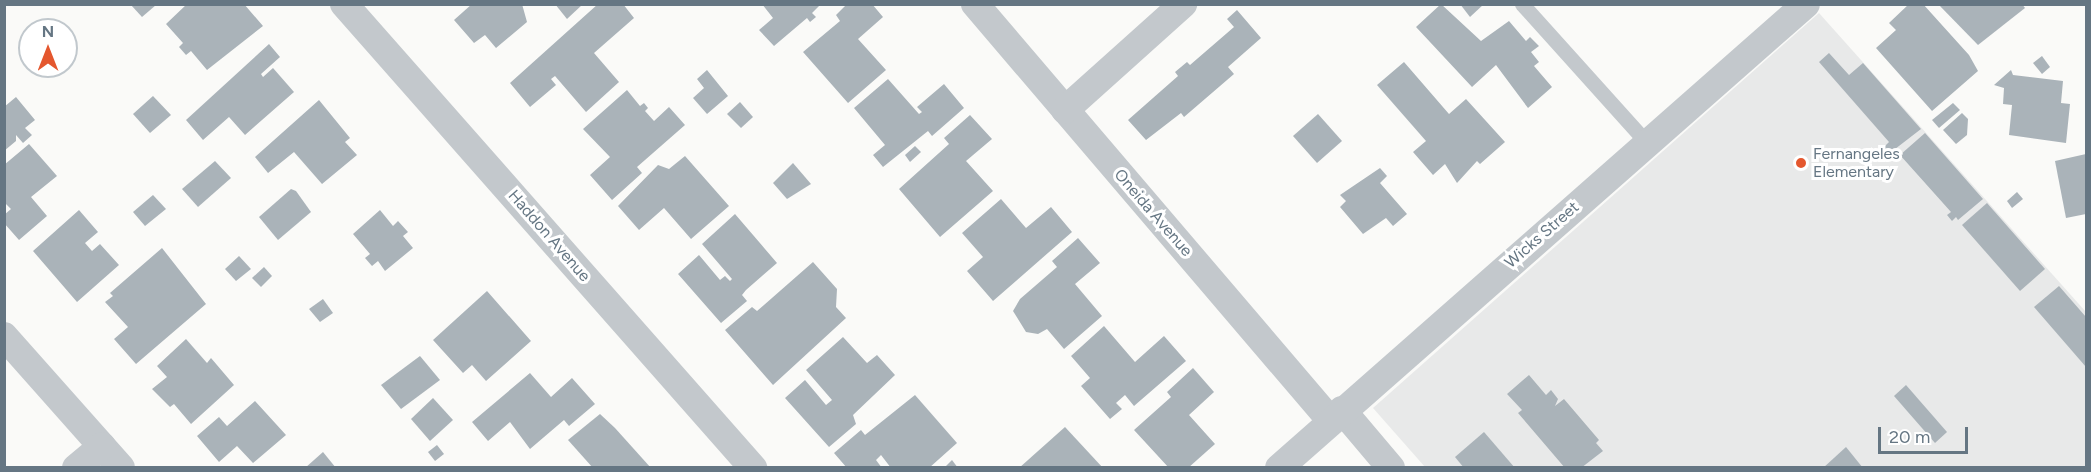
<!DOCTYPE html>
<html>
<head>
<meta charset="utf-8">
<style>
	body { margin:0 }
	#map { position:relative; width:2091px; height:472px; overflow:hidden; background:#fafaf8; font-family:Figtree,sans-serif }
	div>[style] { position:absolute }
	.built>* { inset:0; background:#e8e9e9 }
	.building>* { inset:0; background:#aab3b9 }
	.service>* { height:15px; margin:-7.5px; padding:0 7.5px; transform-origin:7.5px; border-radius:7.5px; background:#c3c8cc }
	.minor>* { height:28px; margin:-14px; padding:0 14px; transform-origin:14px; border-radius:14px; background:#c3c8cc }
	.dots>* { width:16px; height:16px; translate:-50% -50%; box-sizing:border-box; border:3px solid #fff; border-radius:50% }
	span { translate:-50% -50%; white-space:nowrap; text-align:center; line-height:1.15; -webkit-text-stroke:6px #fff; paint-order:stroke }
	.poi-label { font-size:16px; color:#657683 }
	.left { translate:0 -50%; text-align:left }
	.street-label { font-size:16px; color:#657683 }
	.frame { position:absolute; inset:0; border:6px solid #657683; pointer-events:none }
	.north { position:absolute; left:18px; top:18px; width:60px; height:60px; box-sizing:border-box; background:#fff; border:2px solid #c1c8cd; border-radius:50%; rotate:0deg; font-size:16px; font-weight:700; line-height:24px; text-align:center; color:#657683 }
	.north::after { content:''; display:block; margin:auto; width:21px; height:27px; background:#e4572e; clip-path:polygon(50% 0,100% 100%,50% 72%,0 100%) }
	.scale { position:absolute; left:1878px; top:427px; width:90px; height:27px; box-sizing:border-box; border:3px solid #657683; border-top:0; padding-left:8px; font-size:18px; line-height:21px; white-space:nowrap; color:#657683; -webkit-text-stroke:4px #fff; paint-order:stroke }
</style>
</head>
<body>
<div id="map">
	<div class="built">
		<i style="clip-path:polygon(1819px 13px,2086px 312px,2086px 467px,1425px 467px,1373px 408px)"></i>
	</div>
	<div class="building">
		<i style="clip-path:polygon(187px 4px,244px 4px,263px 26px,207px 70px,191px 51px,186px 55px,179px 47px,183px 43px,166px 24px)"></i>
		<i style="clip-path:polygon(472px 4px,522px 4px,527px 22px,496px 48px,485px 35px,474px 43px,454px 20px)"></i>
		<i style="clip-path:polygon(555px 4px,583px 4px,567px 19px)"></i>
		<i style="clip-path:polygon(598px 4px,623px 4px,634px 18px,594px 53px,619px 82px,586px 112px,555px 76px,551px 79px,556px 85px,530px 107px,510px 83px)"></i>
		<i style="clip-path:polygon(762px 4px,821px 4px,812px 13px,816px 17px,810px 22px,807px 18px,774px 46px,759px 30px,773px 18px)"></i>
		<i style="clip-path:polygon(847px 4px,872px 4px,883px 17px,858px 39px,886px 70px,848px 103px,803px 52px,840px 21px,836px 15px)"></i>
		<i style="clip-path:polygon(1441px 4px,1481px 41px,1509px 21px,1526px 41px,1530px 37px,1539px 46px,1531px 52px,1539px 62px,1534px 66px,1552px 87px,1528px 108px,1496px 65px,1472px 87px,1416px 27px)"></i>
		<i style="clip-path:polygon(1460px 4px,1484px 4px,1470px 17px)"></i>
		<i style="clip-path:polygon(1909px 4px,1923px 4px,1969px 55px,1978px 71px,1932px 111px,1876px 48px,1896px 30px,1889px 23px)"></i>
		<i style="clip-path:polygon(1938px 4px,2022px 4px,2025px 8px,1978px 45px)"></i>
		<i style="clip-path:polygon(131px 5px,156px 5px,142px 17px)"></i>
		<i style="clip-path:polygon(1237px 10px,1261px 38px,1228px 67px,1234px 74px,1184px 117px,1181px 113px,1146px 140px,1128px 120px,1178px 76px,1175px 72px,1187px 62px,1190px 65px,1234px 27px,1227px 19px)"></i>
		<i style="clip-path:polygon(269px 44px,280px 57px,261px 74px,263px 77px,273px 68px,294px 92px,245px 135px,229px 117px,203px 140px,186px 120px)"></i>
		<i style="clip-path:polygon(1829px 53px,1849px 75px,1863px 63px,1921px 129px,1886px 156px,1881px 150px,1889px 142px,1819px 62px)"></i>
		<i style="clip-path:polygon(2042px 56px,2050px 67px,2042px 74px,2033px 63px)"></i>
		<i style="clip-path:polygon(1404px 62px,1449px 114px,1466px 99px,1505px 142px,1480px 164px,1477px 161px,1457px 183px,1445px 164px,1433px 175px,1413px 152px,1426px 141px,1377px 85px)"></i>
		<i style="clip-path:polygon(707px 70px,728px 96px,707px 114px,693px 98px,704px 88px,697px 79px)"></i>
		<i style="clip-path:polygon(2011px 70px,2013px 75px,2063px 81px,2061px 103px,2070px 104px,2066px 143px,2009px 135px,2012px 105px,2003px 104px,2004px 88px,1994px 85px)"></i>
		<i style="clip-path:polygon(888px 79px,919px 114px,922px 112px,917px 107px,944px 84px,964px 108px,932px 136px,928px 131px,883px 167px,873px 155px,885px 145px,854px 108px)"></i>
		<i style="clip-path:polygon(627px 90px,640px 106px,644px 103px,648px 108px,645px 111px,654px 121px,669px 107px,685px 125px,637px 167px,642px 173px,612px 200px,590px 175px,610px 157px,583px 129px)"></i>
		<i style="clip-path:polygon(153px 96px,171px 115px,150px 133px,133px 114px)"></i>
		<i style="clip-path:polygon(16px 97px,35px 120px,25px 128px,32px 135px,23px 143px,16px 135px,16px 141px,4px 151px,4px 107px)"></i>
		<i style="clip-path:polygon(319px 100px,350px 138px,345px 142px,357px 155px,322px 184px,294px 152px,268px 173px,255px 157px)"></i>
		<i style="clip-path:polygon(740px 102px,753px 117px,741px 128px,727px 114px)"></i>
		<i style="clip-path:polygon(1953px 103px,1960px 110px,1939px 128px,1932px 120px)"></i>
		<i style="clip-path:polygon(1962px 113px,1968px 119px,1967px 135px,1956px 144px,1943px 130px)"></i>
		<i style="clip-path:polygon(1318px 114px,1342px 141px,1317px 163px,1293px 136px)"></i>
		<i style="clip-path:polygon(970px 115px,992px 139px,966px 161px,993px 191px,940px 237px,899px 189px,949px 144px,944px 138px)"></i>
		<i style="clip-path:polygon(1925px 133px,1983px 199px,1958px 220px,1956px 217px,1952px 221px,1947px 215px,1951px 212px,1900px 155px)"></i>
		<i style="clip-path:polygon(29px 144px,57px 176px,31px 197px,47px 216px,19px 240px,4px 223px,4px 215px,11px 209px,4px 202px,4px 165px)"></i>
		<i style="clip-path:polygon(915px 146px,921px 152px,910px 162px,905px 155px)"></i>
		<i style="clip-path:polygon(2086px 154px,2086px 214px,2066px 218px,2055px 161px)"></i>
		<i style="clip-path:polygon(685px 156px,729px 206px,691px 239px,664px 208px,639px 230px,618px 206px,658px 165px,669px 169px)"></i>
		<i style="clip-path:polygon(215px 161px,231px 178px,198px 207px,182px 189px)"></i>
		<i style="clip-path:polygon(793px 163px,811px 184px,787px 199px,773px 183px)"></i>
		<i style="clip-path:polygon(1380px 168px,1387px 176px,1380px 183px,1407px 214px,1393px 226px,1386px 218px,1363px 234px,1340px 207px,1346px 201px,1340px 195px)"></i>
		<i style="clip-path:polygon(291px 189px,296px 191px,311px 212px,278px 240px,259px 217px)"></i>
		<i style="clip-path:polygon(2017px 192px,2023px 199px,2012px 208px,2007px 201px)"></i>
		<i style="clip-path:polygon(153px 195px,166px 209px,145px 226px,133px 212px)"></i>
		<i style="clip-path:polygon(1001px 199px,1026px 228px,1051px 207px,1072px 232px,993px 301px,967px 271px,983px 257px,962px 233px)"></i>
		<i style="clip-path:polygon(1987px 203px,2045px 269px,2020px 291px,1962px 225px)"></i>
		<i style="clip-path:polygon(79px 210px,98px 232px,85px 243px,92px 251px,100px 244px,119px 265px,77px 302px,33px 251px)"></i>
		<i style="clip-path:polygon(380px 210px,393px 226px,398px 221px,408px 232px,403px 236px,413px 248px,385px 271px,378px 261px,372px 266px,365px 258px,370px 254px,353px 234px)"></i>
		<i style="clip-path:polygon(735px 214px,777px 263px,746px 290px,742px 295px,747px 301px,721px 323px,678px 274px,699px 255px,720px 280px,725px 276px,730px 281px,732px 279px,702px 244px)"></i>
		<i style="clip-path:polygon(1078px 238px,1100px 263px,1075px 284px,1102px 316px,1064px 349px,1047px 329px,1038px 334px,1026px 332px,1013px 311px,1020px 299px,1057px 267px,1052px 261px)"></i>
		<i style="clip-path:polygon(162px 248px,206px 304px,136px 364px,114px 339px,128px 327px,105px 302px,113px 296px,110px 293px)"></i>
		<i style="clip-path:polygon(239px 256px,251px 269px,236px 281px,225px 269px)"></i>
		<i style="clip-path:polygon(813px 262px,837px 289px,836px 307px,846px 318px,773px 385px,725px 330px,752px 307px,757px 311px)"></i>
		<i style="clip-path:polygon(264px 267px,272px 276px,261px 287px,252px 278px)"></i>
		<i style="clip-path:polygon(2059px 286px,2086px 317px,2086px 367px,2034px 307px)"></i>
		<i style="clip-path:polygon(487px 291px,531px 341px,486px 381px,472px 365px,463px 373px,433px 340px)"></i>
		<i style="clip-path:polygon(323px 299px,333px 313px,320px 322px,309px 309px)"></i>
		<i style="clip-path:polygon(1104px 326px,1135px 362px,1164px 336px,1186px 361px,1134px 406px,1125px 395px,1116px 403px,1122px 409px,1110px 419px,1081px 386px,1090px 378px,1071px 356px)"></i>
		<i style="clip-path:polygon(843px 337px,867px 363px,877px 355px,895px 375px,853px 415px,856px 424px,829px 447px,785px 398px,805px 380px,826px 405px,832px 400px,806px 370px)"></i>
		<i style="clip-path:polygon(186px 339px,207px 363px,211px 358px,234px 385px,191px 424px,174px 404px,170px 407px,152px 389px,167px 377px,157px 366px)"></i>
		<i style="clip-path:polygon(420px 356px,440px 380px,401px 409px,381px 385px)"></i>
		<i style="clip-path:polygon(1193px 368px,1214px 392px,1189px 415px,1215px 444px,1188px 468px,1169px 468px,1134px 430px,1171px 397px,1167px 392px)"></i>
		<i style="clip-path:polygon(530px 373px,551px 397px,572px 378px,595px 404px,569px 426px,564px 420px,530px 449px,510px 422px,488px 441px,472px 422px)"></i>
		<i style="clip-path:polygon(1529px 375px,1546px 395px,1551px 390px,1558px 399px,1555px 406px,1564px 399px,1599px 440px,1596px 443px,1603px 451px,1581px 468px,1565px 468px,1518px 413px,1522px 410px,1507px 394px)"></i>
		<i style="clip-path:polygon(1906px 385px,1947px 432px,1935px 443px,1894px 396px)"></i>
		<i style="clip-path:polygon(915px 395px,957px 443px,929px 468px,891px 468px,881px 455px,876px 460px,882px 468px,847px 468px,834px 453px,861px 430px,865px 435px)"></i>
		<i style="clip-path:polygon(433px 398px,453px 420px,430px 441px,411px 419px)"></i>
		<i style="clip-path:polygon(255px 401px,286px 435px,253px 463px,237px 446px,219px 462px,197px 436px,219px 417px,227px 426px)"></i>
		<i style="clip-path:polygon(600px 414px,615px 428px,651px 468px,593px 468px,568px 440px)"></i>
		<i style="clip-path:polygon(1065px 427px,1103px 468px,1019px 468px)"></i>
		<i style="clip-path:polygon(1484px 432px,1515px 468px,1464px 468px,1455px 457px)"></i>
		<i style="clip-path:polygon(437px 445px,444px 454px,435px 461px,428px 452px)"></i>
		<i style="clip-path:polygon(1846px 447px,1863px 468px,1823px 468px)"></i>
		<i style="clip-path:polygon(323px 452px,336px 468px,305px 468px)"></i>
		<i style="clip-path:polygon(952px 460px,958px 468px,944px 468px)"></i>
	</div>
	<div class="service">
		<i style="left:1522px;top:4px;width:187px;rotate:48deg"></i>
	</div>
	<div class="minor">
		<i style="left:344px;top:4px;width:619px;rotate:48.6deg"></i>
		<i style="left:975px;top:4px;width:548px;rotate:49.51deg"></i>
		<i style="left:1065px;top:110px;width:159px;rotate:-41.9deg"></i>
		<i style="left:4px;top:336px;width:176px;rotate:48.4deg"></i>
		<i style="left:1342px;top:410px;width:76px;rotate:49.8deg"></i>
		<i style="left:76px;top:468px;width:34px;rotate:-40deg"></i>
		<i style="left:1279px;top:468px;width:702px;rotate:-41.36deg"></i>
	</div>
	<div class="dots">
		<i style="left:1801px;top:163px;background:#e4572e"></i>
	</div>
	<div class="poi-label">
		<span class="left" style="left:1813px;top:163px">Fernangeles<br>Elementary</span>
	</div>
	<div class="street-label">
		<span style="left:1153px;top:213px;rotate:49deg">Oneida Avenue</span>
		<span style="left:1542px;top:235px;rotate:-41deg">Wicks Street</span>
		<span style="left:549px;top:236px;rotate:49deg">Haddon Avenue</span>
	</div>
	<div class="frame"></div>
	<div class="north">N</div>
	<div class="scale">20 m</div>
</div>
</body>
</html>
